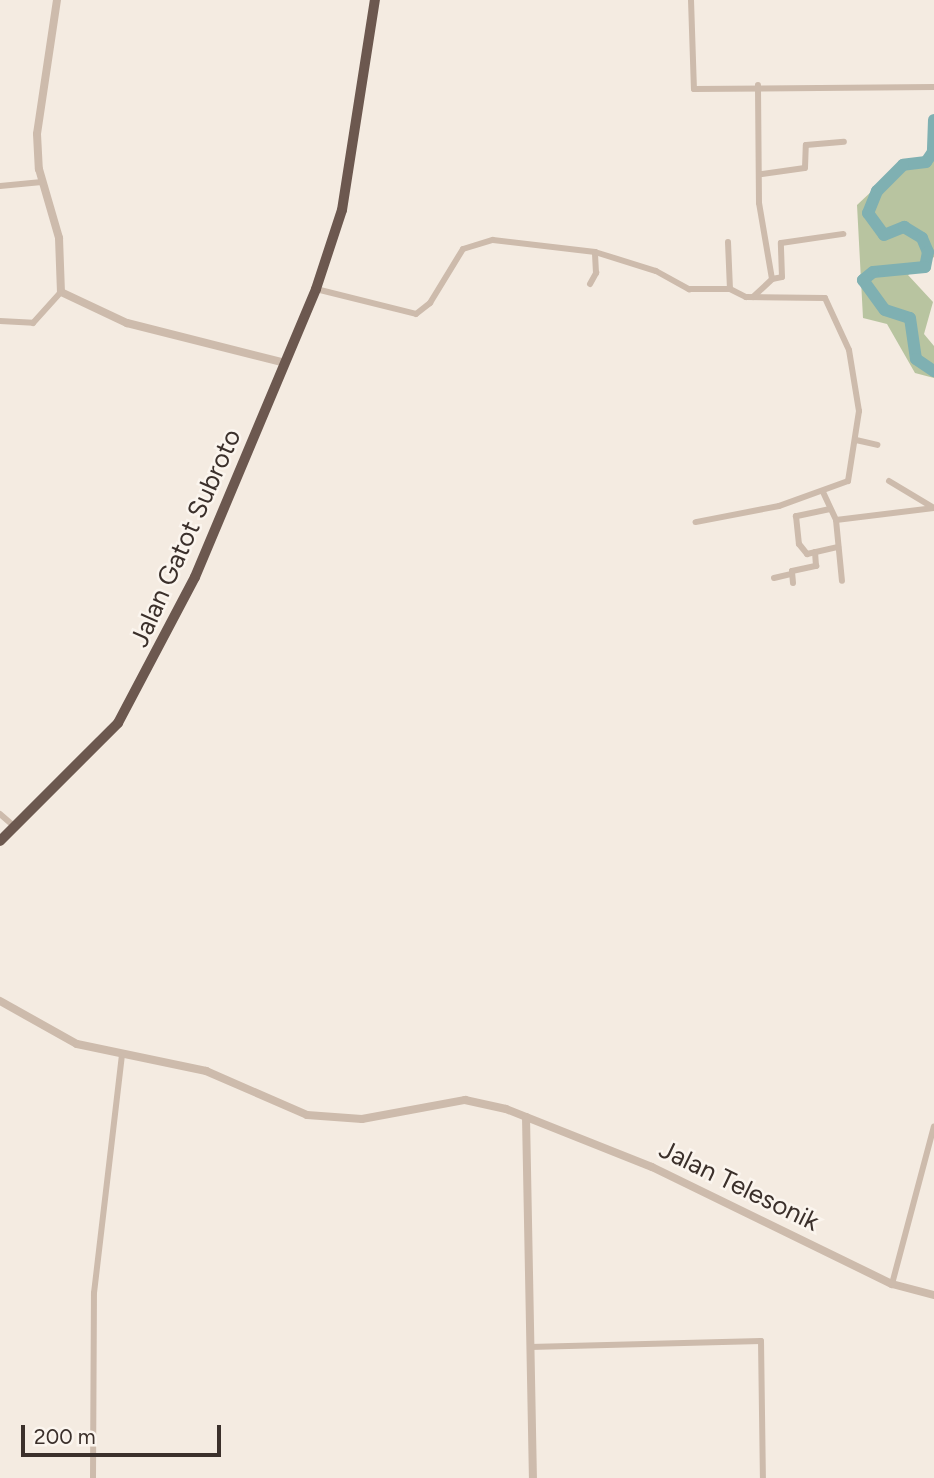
<!DOCTYPE html>
<html>
<head>
<meta charset="utf-8">
<style>
	body { margin:0 }
	#map { position:relative; width:934px; height:1478px; overflow:hidden; background:#f4ebe1; font-family:Figtree,sans-serif }
	div>[style] { position:absolute }
	.green>* { inset:0; background:#b8c4a0 }
	.river>* { height:12px; margin:-6px; padding:0 6px; transform-origin:6px; border-radius:6px; background:#7fb0b2 }
	.minor>* { height:6px; margin:-3px; padding:0 3px; transform-origin:3px; border-radius:3px; background:#cdbbac }
	.tertiary>* { height:8px; margin:-4px; padding:0 4px; transform-origin:4px; border-radius:4px; background:#cdbbac }
	.trunk>* { height:10px; margin:-5px; padding:0 5px; transform-origin:5px; border-radius:5px; background:#6c584f }
	span { translate:-50% -50%; white-space:nowrap; text-align:center; line-height:1.15; -webkit-text-stroke:5px #fbf5ee; paint-order:stroke }
	.street-label { font-size:26px; color:#3b302b }
	.scale { position:absolute; left:21px; top:1425px; width:200px; height:32px; box-sizing:border-box; border:4px solid #3b302b; border-top:0; padding-left:9px; font-size:21px; line-height:24px; white-space:nowrap; color:#3b302b; -webkit-text-stroke:5px #fbf5ee; paint-order:stroke }
</style>
</head>
<body>
<div id="map">
	<div class="green">
		<i style="clip-path:polygon(926px 158px,934px 161px,934px 257px,908px 275px,933px 302px,924px 334px,934px 346px,934px 378px,915px 373px,887px 324px,863px 318px,857px 205px,905px 160px)"></i>
	</div>
	<div class="river">
		<i style="left:934px;top:120px;width:32px;rotate:92deg"></i>
		<i style="left:933px;top:152px;width:12px;rotate:125deg"></i>
		<i style="left:926px;top:162px;width:23px;rotate:173deg"></i>
		<i style="left:903px;top:165px;width:37px;rotate:135deg"></i>
		<i style="left:877px;top:191px;width:24px;rotate:112deg"></i>
		<i style="left:868px;top:213px;width:27px;rotate:54deg"></i>
		<i style="left:884px;top:235px;width:22px;rotate:-22deg"></i>
		<i style="left:904px;top:227px;width:21px;rotate:31deg"></i>
		<i style="left:922px;top:238px;width:15px;rotate:67deg"></i>
		<i style="left:928px;top:252px;width:15px;rotate:101deg"></i>
		<i style="left:925px;top:267px;width:52px;rotate:174.5deg"></i>
		<i style="left:873px;top:272px;width:13px;rotate:141deg"></i>
		<i style="left:863px;top:280px;width:37px;rotate:54deg"></i>
		<i style="left:885px;top:310px;width:26px;rotate:18deg"></i>
		<i style="left:910px;top:318px;width:41px;rotate:81.7deg"></i>
		<i style="left:916px;top:359px;width:22px;rotate:34deg"></i>
	</div>
	<div class="minor">
		<i style="left:691px;top:0;width:89px;rotate:88.1deg"></i>
		<i style="left:694px;top:89px;width:240px;rotate:-0.5deg"></i>
		<i style="left:762px;top:174px;width:43px;rotate:-7.9deg"></i>
		<i style="left:805px;top:168px;width:23px;rotate:-88deg"></i>
		<i style="left:806px;top:145px;width:38px;rotate:-5deg"></i>
		<i style="left:0;top:186px;width:42px;rotate:-5.4deg"></i>
		<i style="left:728px;top:242px;width:47px;rotate:87.6deg"></i>
		<i style="left:772px;top:279px;width:10px;rotate:-11deg"></i>
		<i style="left:782px;top:277px;width:34px;rotate:-92deg"></i>
		<i style="left:781px;top:243px;width:63px;rotate:-8.3deg"></i>
		<i style="left:590px;top:284px;width:13px;rotate:-61deg"></i>
		<i style="left:596px;top:273px;width:21px;rotate:-93deg"></i>
		<i style="left:316px;top:289px;width:103px;rotate:14deg"></i>
		<i style="left:416px;top:314px;width:18px;rotate:-38deg"></i>
		<i style="left:430px;top:303px;width:63px;rotate:-58.6deg"></i>
		<i style="left:463px;top:249px;width:31px;rotate:-17deg"></i>
		<i style="left:493px;top:240px;width:103px;rotate:6.7deg"></i>
		<i style="left:595px;top:252px;width:64px;rotate:17.3deg"></i>
		<i style="left:656px;top:271px;width:38px;rotate:29deg"></i>
		<i style="left:689px;top:289px;width:41px"></i>
		<i style="left:730px;top:289px;width:18px;rotate:27deg"></i>
		<i style="left:746px;top:297px;width:79px;rotate:0.7deg"></i>
		<i style="left:825px;top:298px;width:57px;rotate:65.2deg"></i>
		<i style="left:849px;top:350px;width:62px;rotate:80.7deg"></i>
		<i style="left:859px;top:411px;width:71px;rotate:98.9deg"></i>
		<i style="left:848px;top:481px;width:73px;rotate:160.1deg"></i>
		<i style="left:779px;top:506px;width:85px;rotate:169.1deg"></i>
		<i style="left:753px;top:297px;width:26px;rotate:-43deg"></i>
		<i style="left:772px;top:279px;width:77px;rotate:-99.7deg"></i>
		<i style="left:759px;top:203px;width:118px;rotate:-90.5deg"></i>
		<i style="left:0;top:321px;width:33px;rotate:3deg"></i>
		<i style="left:33px;top:323px;width:42px;rotate:-47.9deg"></i>
		<i style="left:856px;top:440px;width:22px;rotate:13deg"></i>
		<i style="left:889px;top:481px;width:52px;rotate:31deg"></i>
		<i style="left:823px;top:492px;width:31px;rotate:65deg"></i>
		<i style="left:836px;top:520px;width:99px;rotate:-7deg"></i>
		<i style="left:830px;top:509px;width:35px;rotate:168deg"></i>
		<i style="left:796px;top:516px;width:28px;rotate:84deg"></i>
		<i style="left:799px;top:544px;width:13px;rotate:51deg"></i>
		<i style="left:807px;top:554px;width:32px;rotate:-13deg"></i>
		<i style="left:836px;top:520px;width:61px;rotate:84.4deg"></i>
		<i style="left:774px;top:578px;width:18px;rotate:-13deg"></i>
		<i style="left:793px;top:583px;width:12px;rotate:-95deg"></i>
		<i style="left:792px;top:571px;width:25px;rotate:-12deg"></i>
		<i style="left:816px;top:566px;width:14px;rotate:-94deg"></i>
		<i style="left:0;top:814px;width:18px;rotate:41deg"></i>
		<i style="left:892px;top:1284px;width:163px;rotate:-75.1deg"></i>
		<i style="left:530px;top:1347px;width:231px;rotate:-1.5deg"></i>
		<i style="left:761px;top:1341px;width:137px;rotate:89.2deg"></i>
		<i style="left:93px;top:1478px;width:185px;rotate:-89.7deg"></i>
		<i style="left:94px;top:1293px;width:239px;rotate:-83.3deg"></i>
	</div>
	<div class="tertiary">
		<i style="left:57px;top:0;width:135px;rotate:98.5deg"></i>
		<i style="left:37px;top:134px;width:35px;rotate:87deg"></i>
		<i style="left:39px;top:169px;width:72px;rotate:73.8deg"></i>
		<i style="left:59px;top:238px;width:54px;rotate:87.9deg"></i>
		<i style="left:61px;top:292px;width:73px;rotate:25.2deg"></i>
		<i style="left:127px;top:323px;width:163px;rotate:14.2deg"></i>
		<i style="left:0;top:1001px;width:88px;rotate:29.2deg"></i>
		<i style="left:77px;top:1044px;width:132px;rotate:11.8deg"></i>
		<i style="left:206px;top:1071px;width:110px;rotate:23.5deg"></i>
		<i style="left:307px;top:1115px;width:55px;rotate:4.2deg"></i>
		<i style="left:362px;top:1119px;width:105px;rotate:-10.5deg"></i>
		<i style="left:465px;top:1100px;width:42px;rotate:12.4deg"></i>
		<i style="left:506px;top:1109px;width:157px;rotate:21.7deg"></i>
		<i style="left:652px;top:1167px;width:267px;rotate:26deg"></i>
		<i style="left:892px;top:1284px;width:43px;rotate:14.7deg"></i>
		<i style="left:526px;top:1117px;width:361px;rotate:88.9deg"></i>
	</div>
	<div class="trunk">
		<i style="left:0;top:841px;width:167px;rotate:-45deg"></i>
		<i style="left:118px;top:723px;width:165px;rotate:-62.2deg"></i>
		<i style="left:195px;top:577px;width:312px;rotate:-67.2deg"></i>
		<i style="left:316px;top:289px;width:83px;rotate:-71.8deg"></i>
		<i style="left:342px;top:210px;width:213px;rotate:-81.1deg"></i>
	</div>
	<div class="street-label">
		<span style="left:186px;top:538px;rotate:-66deg">Jalan Gatot Subroto</span>
		<span style="left:739px;top:1186px;rotate:26deg">Jalan Telesonik</span>
	</div>
	<div class="scale">200 m</div>
</div>
</body>
</html>
